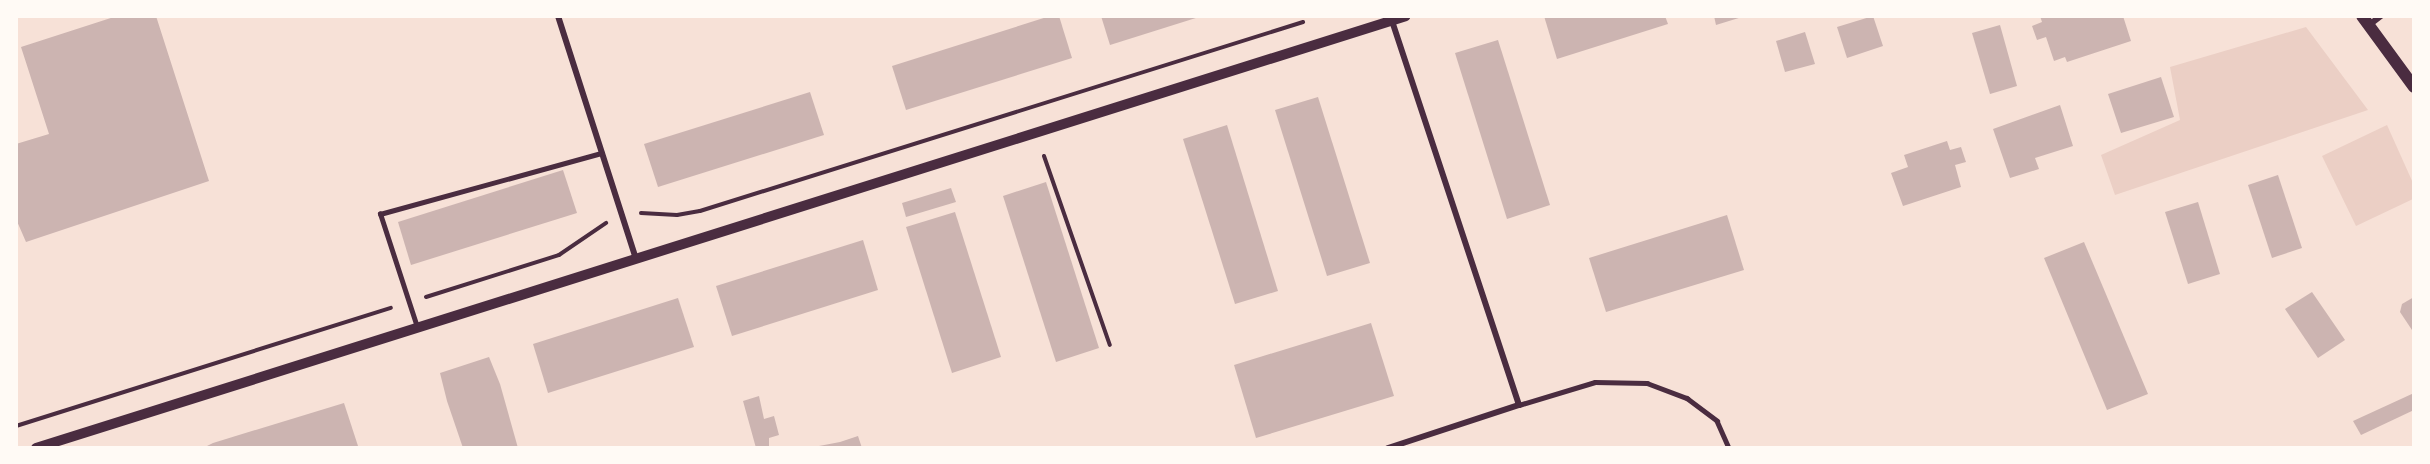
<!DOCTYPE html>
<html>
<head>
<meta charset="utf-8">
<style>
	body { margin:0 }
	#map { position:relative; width:2430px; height:464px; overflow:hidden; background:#f7e1d7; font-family:Overpass,sans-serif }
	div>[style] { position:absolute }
	.green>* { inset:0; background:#ebcfc5 }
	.building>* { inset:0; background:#ccb4b1 }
	.path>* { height:4px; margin:-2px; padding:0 2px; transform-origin:2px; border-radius:2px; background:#4a2c40 }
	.service>* { height:4.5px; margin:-2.25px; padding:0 2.25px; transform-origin:2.25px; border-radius:2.25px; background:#4a2c40 }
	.minor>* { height:6px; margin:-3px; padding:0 3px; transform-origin:3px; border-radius:3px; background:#4a2c40 }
	.tertiary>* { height:10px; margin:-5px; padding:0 5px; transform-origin:5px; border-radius:5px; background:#4a2c40 }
	.secondary>* { height:12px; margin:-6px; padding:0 6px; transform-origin:6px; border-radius:6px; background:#4a2c40 }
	span { translate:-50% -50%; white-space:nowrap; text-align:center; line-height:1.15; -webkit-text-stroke:6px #fffaf5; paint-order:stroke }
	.frame { position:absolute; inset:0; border:18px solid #fffaf5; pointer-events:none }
</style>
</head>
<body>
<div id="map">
	<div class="green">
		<i style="clip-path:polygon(2306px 27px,2368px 110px,2115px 195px,2101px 155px,2180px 120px,2170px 67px)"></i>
		<i style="clip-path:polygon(2387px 125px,2413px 183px,2413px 199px,2356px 226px,2322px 156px)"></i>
	</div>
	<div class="building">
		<i style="clip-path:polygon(117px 16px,156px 16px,209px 181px,26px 242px,16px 219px,16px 144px,49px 134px,21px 47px)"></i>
		<i style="clip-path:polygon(1050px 16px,1059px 16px,1072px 58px,906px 110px,892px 66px)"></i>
		<i style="clip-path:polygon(1101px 16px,1199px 16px,1199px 17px,1110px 45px)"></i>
		<i style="clip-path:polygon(1544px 16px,1665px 16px,1668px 24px,1557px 59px)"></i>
		<i style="clip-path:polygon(1714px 16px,1742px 16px,1742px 17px,1716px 25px)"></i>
		<i style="clip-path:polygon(1873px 16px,1883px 46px,1847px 58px,1837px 27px)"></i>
		<i style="clip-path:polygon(2040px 16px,2123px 16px,2131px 41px,2067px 62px,2065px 57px,2054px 61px,2046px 37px,2037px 40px,2032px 26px,2042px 22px)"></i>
		<i style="clip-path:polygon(2000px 25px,2017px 86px,1990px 94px,1972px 33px)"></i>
		<i style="clip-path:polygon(1805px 32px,1815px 64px,1785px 72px,1776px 41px)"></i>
		<i style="clip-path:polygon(1498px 40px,1550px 205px,1507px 219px,1455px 53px)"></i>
		<i style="clip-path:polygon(2161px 77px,2174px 117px,2121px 133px,2108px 94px)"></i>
		<i style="clip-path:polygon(810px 92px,824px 135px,658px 187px,644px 144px)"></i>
		<i style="clip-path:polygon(1318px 97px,1370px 263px,1327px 276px,1275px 110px)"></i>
		<i style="clip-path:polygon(2060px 105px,2073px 146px,2035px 158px,2039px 169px,2010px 178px,1993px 129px)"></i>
		<i style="clip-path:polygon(1227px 125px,1278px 291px,1235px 304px,1183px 139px)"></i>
		<i style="clip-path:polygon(1947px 141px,1950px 150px,1961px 147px,1966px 162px,1955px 165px,1961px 187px,1903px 206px,1891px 173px,1908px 167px,1904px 155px)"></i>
		<i style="clip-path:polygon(563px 170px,577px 213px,411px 265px,398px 222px)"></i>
		<i style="clip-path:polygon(2278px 175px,2302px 248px,2272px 258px,2248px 185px)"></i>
		<i style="clip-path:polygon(1046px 182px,1099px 348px,1056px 362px,1003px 196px)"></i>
		<i style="clip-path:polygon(951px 188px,956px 202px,906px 217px,902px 203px)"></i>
		<i style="clip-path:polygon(2198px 202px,2220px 274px,2188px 284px,2165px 212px)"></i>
		<i style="clip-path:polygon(955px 212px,1001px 357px,952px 373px,906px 227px)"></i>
		<i style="clip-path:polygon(1727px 215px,1744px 270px,1606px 312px,1589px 258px)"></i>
		<i style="clip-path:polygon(863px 240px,878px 290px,732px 336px,716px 286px)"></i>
		<i style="clip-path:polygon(2084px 242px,2148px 394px,2107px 410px,2044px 258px)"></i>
		<i style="clip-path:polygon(2312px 292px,2345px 340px,2318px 358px,2285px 309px)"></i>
		<i style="clip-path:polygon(2414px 297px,2414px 333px,2400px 312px,2402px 304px)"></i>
		<i style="clip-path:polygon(678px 298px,694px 347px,548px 393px,533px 344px)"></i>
		<i style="clip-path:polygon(1371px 323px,1394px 396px,1256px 438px,1234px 365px)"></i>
		<i style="clip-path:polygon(489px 357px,500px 384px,518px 448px,463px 448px,447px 401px,440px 373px)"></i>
		<i style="clip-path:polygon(2414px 393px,2414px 410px,2361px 435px,2353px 421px)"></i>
		<i style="clip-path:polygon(759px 396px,764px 419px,774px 416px,779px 435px,769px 438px,769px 448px,756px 448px,743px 401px)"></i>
		<i style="clip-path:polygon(344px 403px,358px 446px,203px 448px,213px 443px)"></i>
		<i style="clip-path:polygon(858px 436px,862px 448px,819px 446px,840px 442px)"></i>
	</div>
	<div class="path">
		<i style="left:1044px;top:156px;width:200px;rotate:70.8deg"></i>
		<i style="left:641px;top:213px;width:36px;rotate:3deg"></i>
		<i style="left:677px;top:215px;width:23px;rotate:-10deg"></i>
		<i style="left:700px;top:211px;width:632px;rotate:-17.4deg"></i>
		<i style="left:426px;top:297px;width:139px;rotate:-17.5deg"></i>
		<i style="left:559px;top:255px;width:57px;rotate:-34.2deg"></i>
		<i style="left:16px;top:426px;width:393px;rotate:-17.5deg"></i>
	</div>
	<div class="service">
		<i style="left:417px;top:327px;width:119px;rotate:-108.1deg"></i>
		<i style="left:380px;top:214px;width:230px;rotate:-15.4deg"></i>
		<i style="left:1519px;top:405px;width:79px;rotate:-16.8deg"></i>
		<i style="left:1595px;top:382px;width:52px;rotate:1.1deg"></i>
		<i style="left:1647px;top:383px;width:43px;rotate:20.6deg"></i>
		<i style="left:1687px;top:398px;width:38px;rotate:37deg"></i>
		<i style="left:1717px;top:421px;width:30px;rotate:66deg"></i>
	</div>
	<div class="minor">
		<i style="left:558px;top:16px;width:255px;rotate:72.2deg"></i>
		<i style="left:2369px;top:25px;width:15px;rotate:-37deg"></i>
		<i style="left:1388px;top:448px;width:138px;rotate:-18.2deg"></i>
		<i style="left:1519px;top:405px;width:404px;rotate:-108.3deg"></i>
	</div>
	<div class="tertiary">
		<i style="left:36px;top:448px;width:1436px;rotate:-17.5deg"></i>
	</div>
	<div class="secondary">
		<i style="left:2362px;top:16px;width:88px;rotate:53.8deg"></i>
	</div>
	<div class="frame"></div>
</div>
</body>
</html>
